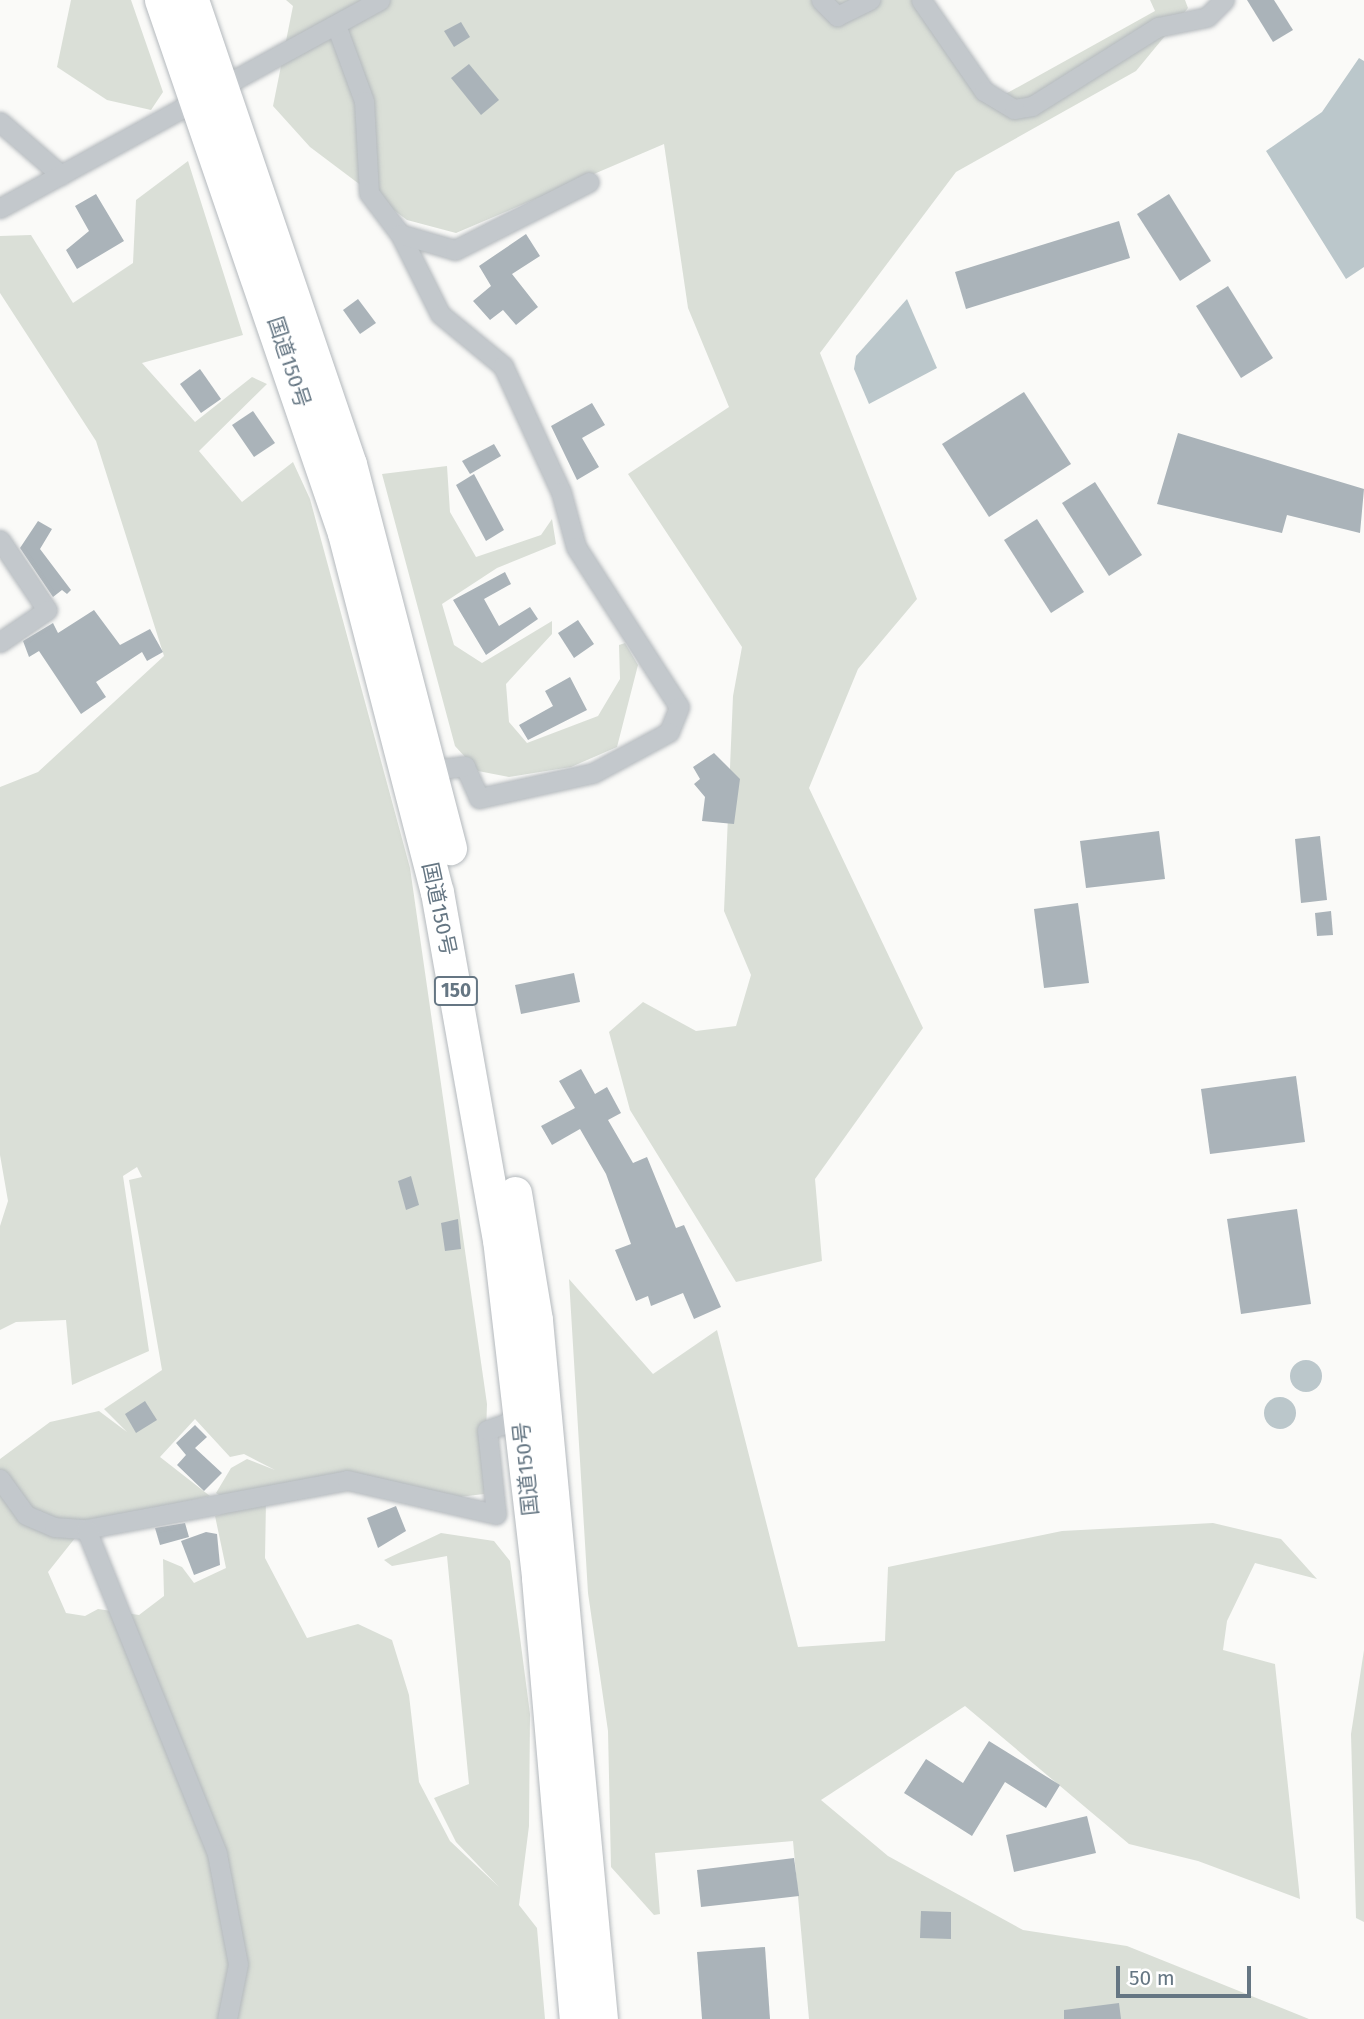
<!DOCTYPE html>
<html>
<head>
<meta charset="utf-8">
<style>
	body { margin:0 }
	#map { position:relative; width:1364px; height:2019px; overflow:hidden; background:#fafaf8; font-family:"Fira Sans","Noto Sans JP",sans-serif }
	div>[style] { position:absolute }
	.green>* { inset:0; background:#dadfd7 }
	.water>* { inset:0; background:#bbc7cb }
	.round { border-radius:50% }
	.building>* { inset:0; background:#aab3b9 }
	.roads { filter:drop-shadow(0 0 2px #b4b9bd) drop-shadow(0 0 2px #b4b9bd) }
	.minor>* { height:19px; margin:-9.5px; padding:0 9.5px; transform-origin:9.5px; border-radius:9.5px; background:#c3c8cc }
	.trunk>* { height:33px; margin:-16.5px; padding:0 16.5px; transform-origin:16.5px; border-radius:16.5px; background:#fff }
	span { translate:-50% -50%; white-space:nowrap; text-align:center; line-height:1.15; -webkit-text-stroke:7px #fff; paint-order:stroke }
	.shield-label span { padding:2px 5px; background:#fff; border:2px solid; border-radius:5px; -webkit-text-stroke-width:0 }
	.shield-label { font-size:19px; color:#657683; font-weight:700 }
	.street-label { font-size:21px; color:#657683 }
	.scale { position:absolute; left:1116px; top:1966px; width:135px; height:32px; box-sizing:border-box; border:4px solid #657683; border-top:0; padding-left:9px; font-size:21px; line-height:24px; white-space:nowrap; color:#657683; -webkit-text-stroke:5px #fff; paint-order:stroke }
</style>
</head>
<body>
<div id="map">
	<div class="green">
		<i style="clip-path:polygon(71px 0,131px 0,163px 92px,151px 110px,107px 100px,57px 67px)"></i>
		<i style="clip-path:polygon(286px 0,918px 0,991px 102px,1155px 11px,1150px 0,1185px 0,1188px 8px,1136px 71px,956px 172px,820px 353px,917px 599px,858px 669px,809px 788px,923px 1028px,815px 1179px,822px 1261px,736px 1282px,630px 1110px,609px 1032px,643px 1002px,696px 1031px,736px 1026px,751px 975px,724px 911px,733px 696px,742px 647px,628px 474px,729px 407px,688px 308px,664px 144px,456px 233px,407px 220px,310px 147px,273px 106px,293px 6px)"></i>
		<i style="clip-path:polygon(188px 161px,243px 335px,142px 363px,195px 422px,252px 377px,267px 384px,199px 451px,242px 502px,293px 462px,310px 499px,410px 868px,487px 1404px,484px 1494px,451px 1498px,352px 1472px,230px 1502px,216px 1493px,231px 1468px,247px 1459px,275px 1470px,244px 1454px,230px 1457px,195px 1419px,160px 1457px,210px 1496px,87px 1523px,48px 1572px,66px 1613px,85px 1616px,98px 1609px,139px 1615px,164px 1596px,163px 1559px,182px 1567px,194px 1583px,226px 1568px,215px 1516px,266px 1501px,265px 1558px,307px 1638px,358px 1624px,392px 1640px,409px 1695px,419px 1782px,450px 1841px,499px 1887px,456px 1842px,434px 1798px,469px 1784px,447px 1556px,392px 1566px,384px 1560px,441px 1533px,494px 1541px,510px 1561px,530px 1714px,529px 1826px,519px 1905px,537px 1928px,545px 2019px,0 2019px,0 1459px,50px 1422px,99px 1411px,127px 1432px,104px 1409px,162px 1370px,129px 1180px,142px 1177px,137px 1167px,123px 1176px,149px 1351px,72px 1385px,66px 1320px,16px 1322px,0 1330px,0 1226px,8px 1201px,0 1155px,0 787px,38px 772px,164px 656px,96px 441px,0 293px,0 236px,31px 235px,73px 303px,133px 263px,136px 200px)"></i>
		<i style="clip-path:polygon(447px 466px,450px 512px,476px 557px,541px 535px,552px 519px,556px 544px,497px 568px,442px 604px,454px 645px,482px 663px,552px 621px,552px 634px,506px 684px,509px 722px,527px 743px,598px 716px,620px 679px,619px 645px,625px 643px,638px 665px,617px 747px,571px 767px,509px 777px,478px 771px,455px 746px,382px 474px)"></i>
		<i style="clip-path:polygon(569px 1279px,653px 1374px,717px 1330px,798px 1647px,885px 1641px,888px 1567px,1062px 1531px,1213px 1523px,1281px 1539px,1317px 1579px,1255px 1563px,1227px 1621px,1223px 1650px,1275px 1664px,1300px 1899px,1198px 1861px,1129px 1844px,965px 1706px,821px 1800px,888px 1856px,1023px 1930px,1127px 1946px,1309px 2019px,809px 2019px,793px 1841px,655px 1853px,660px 1914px,654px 1915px,611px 1867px,608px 1731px,588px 1593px)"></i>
		<i style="clip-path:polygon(1364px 1650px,1364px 1922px,1356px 1918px,1351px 1734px)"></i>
	</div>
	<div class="water">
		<i style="clip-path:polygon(1359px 58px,1364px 61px,1364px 267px,1346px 279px,1266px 151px,1322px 112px)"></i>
		<i style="clip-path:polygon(907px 299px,937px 368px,869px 404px,854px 369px,856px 356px)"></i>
		<i class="round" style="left:1290px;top:1360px;width:32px;height:32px"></i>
		<i class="round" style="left:1264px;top:1397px;width:32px;height:32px"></i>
	</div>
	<div class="building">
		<i style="clip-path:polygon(1247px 0,1274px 0,1293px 30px,1273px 42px)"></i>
		<i style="clip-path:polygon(461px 22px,470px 37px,454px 47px,444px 31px)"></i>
		<i style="clip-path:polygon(469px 64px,499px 100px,481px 115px,451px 78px)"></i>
		<i style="clip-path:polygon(96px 194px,124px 241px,77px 269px,66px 250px,89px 231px,75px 206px)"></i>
		<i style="clip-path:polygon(1169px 194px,1211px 261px,1180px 281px,1137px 214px)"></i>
		<i style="clip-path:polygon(1119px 221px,1130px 258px,966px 309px,955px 272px)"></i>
		<i style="clip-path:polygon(526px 234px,540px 256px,512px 274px,538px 307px,516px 325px,503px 310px,490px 320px,473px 301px,491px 286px,479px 266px)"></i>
		<i style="clip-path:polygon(1228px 286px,1273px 358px,1241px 378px,1196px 306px)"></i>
		<i style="clip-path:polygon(358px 299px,376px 323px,360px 334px,343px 310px)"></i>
		<i style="clip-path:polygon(200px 369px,221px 399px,201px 413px,180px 384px)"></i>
		<i style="clip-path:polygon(1024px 392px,1071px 464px,989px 517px,942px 444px)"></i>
		<i style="clip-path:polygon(592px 403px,605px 425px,582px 438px,599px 467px,577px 480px,551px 426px)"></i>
		<i style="clip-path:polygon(253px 411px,275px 443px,254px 457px,232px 425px)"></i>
		<i style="clip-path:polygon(1178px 433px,1364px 489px,1360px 533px,1287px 515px,1282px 533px,1157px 504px)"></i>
		<i style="clip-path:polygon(494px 444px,501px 456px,470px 474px,462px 461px)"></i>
		<i style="clip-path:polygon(474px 474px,504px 530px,486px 541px,456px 485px)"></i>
		<i style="clip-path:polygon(1095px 482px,1142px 555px,1109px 576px,1062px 503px)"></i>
		<i style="clip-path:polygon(1037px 519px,1084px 592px,1051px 613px,1004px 540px)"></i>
		<i style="clip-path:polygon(38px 521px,52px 529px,40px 549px,71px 590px,67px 594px,62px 590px,53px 597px,20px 548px)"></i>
		<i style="clip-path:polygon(505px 572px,511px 584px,484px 599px,499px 626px,530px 607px,538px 619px,486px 655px,453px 600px)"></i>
		<i style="clip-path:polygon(94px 610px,120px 645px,150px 629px,163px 652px,147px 661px,142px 652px,96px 682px,106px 697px,81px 714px,39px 651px,29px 657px,23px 641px,53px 623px,58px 633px)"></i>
		<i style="clip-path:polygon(578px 620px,594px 644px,574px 658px,558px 633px)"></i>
		<i style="clip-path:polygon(570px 677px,587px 710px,528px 740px,519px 725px,553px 706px,545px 691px)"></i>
		<i style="clip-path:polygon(714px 753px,740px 779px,734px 824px,702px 821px,705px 797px,694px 784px,700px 779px,693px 767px)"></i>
		<i style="clip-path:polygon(1159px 831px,1165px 879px,1086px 888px,1080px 841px)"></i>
		<i style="clip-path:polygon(1320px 836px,1327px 900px,1301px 903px,1295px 839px)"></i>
		<i style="clip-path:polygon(1078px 903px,1089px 983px,1044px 988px,1034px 909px)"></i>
		<i style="clip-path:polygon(1331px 911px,1333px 935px,1317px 936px,1315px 913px)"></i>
		<i style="clip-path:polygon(574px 973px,580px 1002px,521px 1014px,515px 985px)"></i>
		<i style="clip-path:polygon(581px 1069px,595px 1094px,607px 1087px,621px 1113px,608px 1120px,633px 1163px,647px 1157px,676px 1228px,684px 1225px,721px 1307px,694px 1319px,683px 1293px,651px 1306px,648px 1296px,636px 1301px,615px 1250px,631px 1244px,606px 1174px,580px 1129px,552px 1145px,541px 1126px,575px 1108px,559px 1081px)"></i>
		<i style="clip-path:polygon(1296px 1076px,1305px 1142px,1210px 1154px,1201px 1089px)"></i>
		<i style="clip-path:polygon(411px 1176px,419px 1205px,406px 1210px,398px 1181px)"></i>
		<i style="clip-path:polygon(1297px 1209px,1311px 1304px,1241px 1314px,1227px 1219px)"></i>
		<i style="clip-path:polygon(458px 1219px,461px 1249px,445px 1251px,441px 1223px)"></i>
		<i style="clip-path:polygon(145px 1401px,157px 1420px,136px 1433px,125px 1414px)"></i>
		<i style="clip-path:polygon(195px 1425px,207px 1437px,195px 1448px,222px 1473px,204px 1491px,177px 1465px,186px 1455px,176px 1443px)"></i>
		<i style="clip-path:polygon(396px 1506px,406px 1531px,378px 1548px,367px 1518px)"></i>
		<i style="clip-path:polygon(185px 1523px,189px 1537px,160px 1545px,155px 1528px)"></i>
		<i style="clip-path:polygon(206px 1532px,217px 1534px,220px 1565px,194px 1575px,181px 1541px)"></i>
		<i style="clip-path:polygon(989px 1741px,1060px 1785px,1046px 1808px,1005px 1782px,972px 1836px,904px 1793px,926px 1759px,963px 1783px)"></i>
		<i style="clip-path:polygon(1087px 1816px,1096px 1853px,1014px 1872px,1006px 1835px)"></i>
		<i style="clip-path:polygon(794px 1858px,799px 1896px,701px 1907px,697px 1870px)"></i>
		<i style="clip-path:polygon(921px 1911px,951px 1912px,951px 1939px,920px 1938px)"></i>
		<i style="clip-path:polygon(765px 1947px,770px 2019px,702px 2019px,697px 1952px)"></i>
		<i style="clip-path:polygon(1119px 2003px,1121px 2019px,1064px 2019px,1064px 2010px)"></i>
	</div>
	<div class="roads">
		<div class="minor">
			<i style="left:821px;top:0;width:23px;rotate:45deg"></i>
			<i style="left:837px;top:16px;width:37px;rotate:-26deg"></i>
			<i style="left:921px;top:0;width:111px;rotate:55.3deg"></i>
			<i style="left:984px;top:91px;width:35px;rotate:31deg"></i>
			<i style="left:1014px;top:109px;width:18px;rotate:-9deg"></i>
			<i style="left:1032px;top:106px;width:149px;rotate:-32.1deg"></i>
			<i style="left:1158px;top:27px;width:50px;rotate:-11.5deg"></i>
			<i style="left:1207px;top:17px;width:24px;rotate:-45deg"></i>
			<i style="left:336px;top:25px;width:81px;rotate:69.8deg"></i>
			<i style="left:364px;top:101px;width:92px;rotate:86.9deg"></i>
			<i style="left:369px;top:193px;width:51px;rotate:52.9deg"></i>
			<i style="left:400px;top:234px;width:89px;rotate:63.4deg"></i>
			<i style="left:440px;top:314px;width:82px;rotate:39.5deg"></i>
			<i style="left:503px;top:366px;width:139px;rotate:65.3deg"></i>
			<i style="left:561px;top:492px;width:57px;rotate:74.7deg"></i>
			<i style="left:576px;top:547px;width:190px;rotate:57.2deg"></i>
			<i style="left:679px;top:707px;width:27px;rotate:112deg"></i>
			<i style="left:669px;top:732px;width:86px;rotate:151.7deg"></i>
			<i style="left:593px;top:773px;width:117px;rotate:167.6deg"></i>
			<i style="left:479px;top:798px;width:35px;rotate:-114deg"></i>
			<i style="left:465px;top:766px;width:33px;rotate:173deg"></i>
			<i style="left:0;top:122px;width:81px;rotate:41deg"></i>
			<i style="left:0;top:208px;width:433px;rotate:-28.7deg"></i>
			<i style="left:400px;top:234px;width:57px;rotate:16.2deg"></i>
			<i style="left:455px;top:250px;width:150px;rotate:-26.9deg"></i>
			<i style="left:0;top:540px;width:84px;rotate:56.1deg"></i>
			<i style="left:47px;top:610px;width:57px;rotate:145.8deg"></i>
			<i style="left:0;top:1479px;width:44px;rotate:54.2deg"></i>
			<i style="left:26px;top:1515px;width:30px;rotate:23deg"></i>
			<i style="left:54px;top:1527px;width:32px;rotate:4deg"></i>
			<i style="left:86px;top:1529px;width:266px;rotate:-10.6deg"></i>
			<i style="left:347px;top:1480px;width:153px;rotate:12.9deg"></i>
			<i style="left:496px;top:1514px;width:84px;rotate:-96.1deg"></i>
			<i style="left:487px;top:1430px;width:36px;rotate:-19deg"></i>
			<i style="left:86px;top:1529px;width:350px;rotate:68deg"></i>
			<i style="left:217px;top:1854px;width:112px;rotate:79.2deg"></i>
			<i style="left:238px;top:1964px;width:56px;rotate:101.3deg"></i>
		</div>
		<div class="trunk">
			<i style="left:161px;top:0;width:564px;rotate:71.05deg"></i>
			<i style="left:344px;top:533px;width:371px;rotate:75.5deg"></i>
			<i style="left:437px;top:892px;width:352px;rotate:79.9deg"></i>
			<i style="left:499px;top:1239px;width:341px;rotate:83.4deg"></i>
			<i style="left:538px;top:1578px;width:443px;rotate:85.1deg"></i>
			<i style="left:192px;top:0;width:490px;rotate:71.2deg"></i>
			<i style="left:350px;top:464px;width:397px;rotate:75.4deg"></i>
			<i style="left:515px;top:1193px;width:129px;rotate:80.6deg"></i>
			<i style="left:536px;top:1320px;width:702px;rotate:84.69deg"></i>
		</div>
	</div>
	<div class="shield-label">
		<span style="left:456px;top:991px">150</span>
	</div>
	<div class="street-label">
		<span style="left:289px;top:362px;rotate:72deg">国道150号</span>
		<span style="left:439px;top:909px;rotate:78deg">国道150号</span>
		<span style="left:526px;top:1469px;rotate:-96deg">国道150号</span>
	</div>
	<div class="scale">50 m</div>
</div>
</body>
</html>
